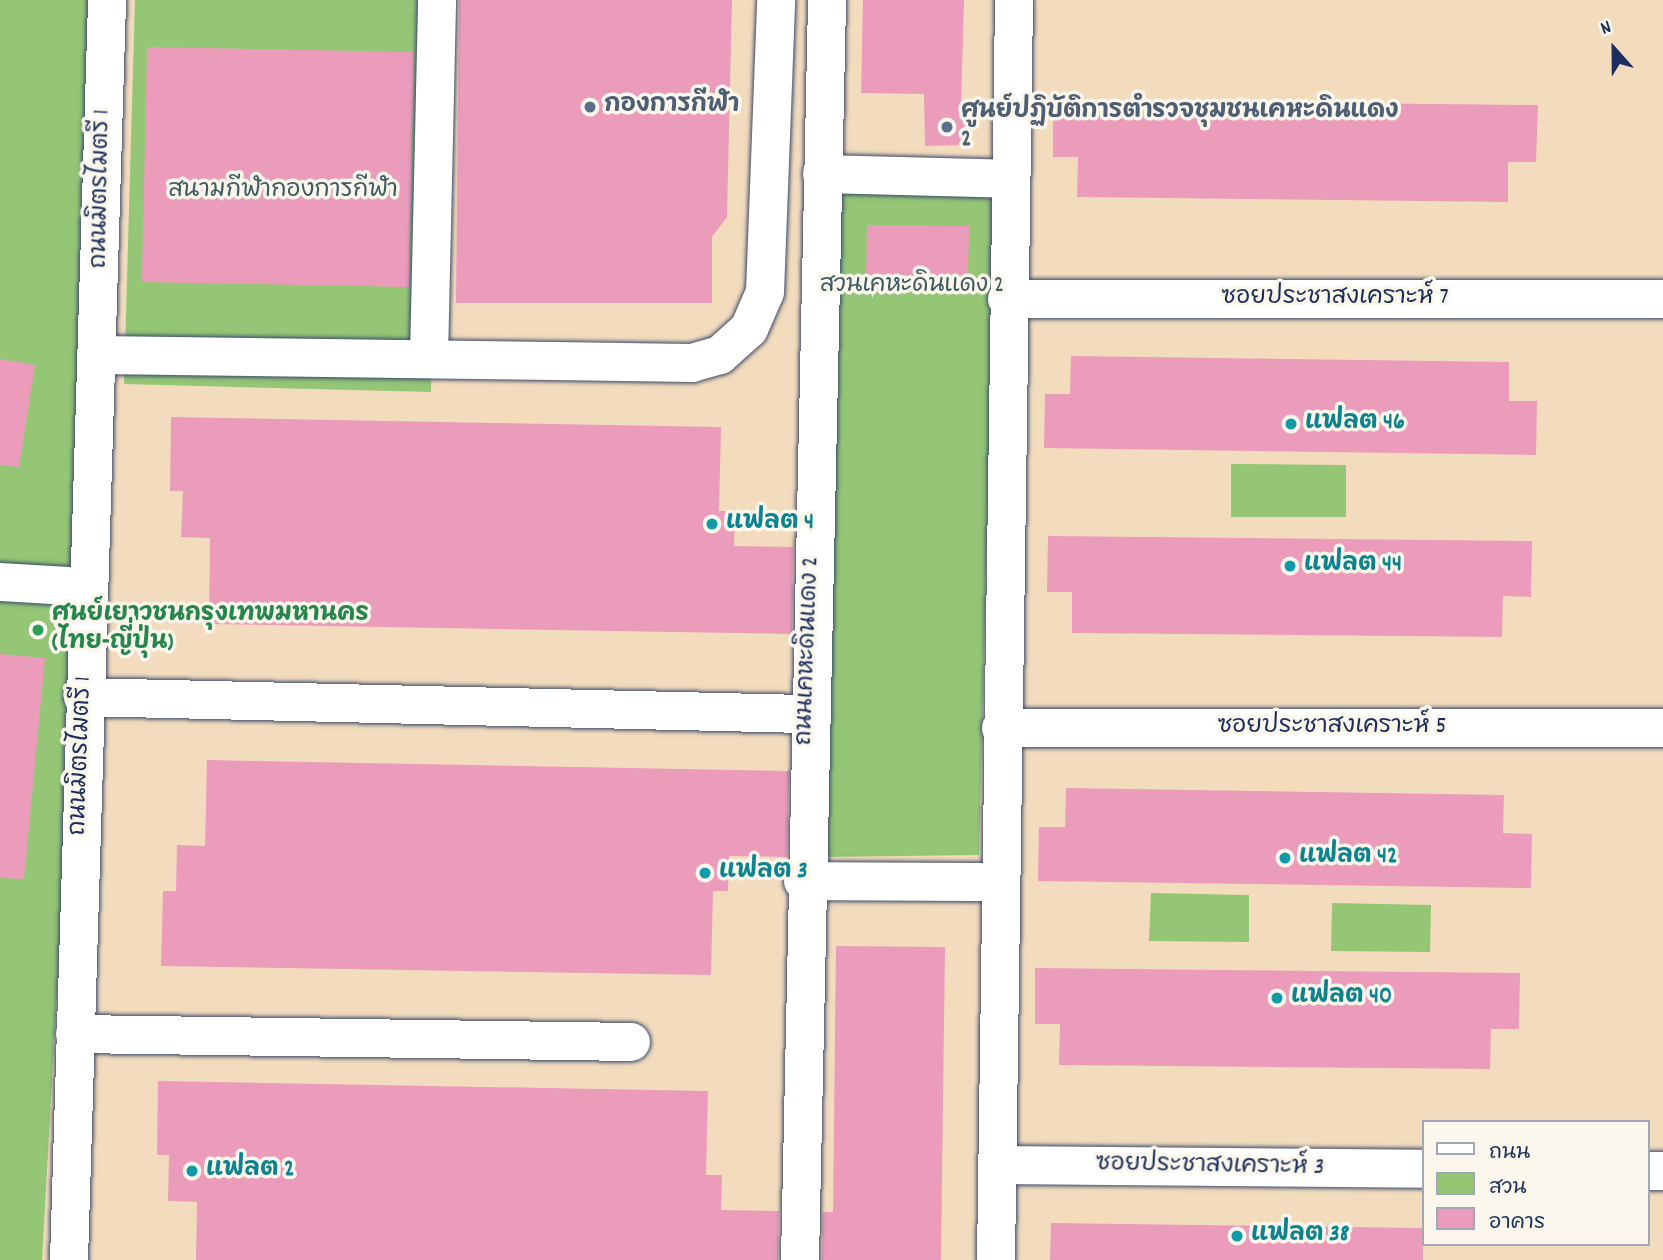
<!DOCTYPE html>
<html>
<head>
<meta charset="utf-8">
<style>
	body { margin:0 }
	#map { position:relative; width:1663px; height:1260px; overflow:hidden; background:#f3dcbd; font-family:Dekko,"Playpen Sans Thai",sans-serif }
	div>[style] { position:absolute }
	.green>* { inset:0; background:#94c676 }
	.building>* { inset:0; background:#eb9cbb }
	.roads { filter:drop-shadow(0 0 2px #3b496c) drop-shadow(0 0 2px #3b496c) }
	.minor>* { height:38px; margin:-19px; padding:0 19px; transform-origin:19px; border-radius:19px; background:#fff }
	.dots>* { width:19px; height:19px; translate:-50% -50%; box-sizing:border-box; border:4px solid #fbf7ec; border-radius:50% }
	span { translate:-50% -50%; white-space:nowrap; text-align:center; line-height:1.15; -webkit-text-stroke:7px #fbf7ec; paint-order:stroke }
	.service-label { font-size:24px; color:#4e5e75; font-weight:700 }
	.left { translate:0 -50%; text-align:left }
	.street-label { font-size:24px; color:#1b2f5e }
	.park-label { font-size:24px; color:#3f5c65 }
	.culture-label { font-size:24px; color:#0d838f; font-weight:700 }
	.leisure-label { font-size:24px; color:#27864d; font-weight:700 }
	.legend { position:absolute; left:1422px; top:1120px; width:228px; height:126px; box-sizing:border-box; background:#fbf7ec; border:2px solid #a1a7b3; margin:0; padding:9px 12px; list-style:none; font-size:21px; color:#1b2f5e }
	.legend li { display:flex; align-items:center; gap:14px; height:35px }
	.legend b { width:35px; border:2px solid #a1a7b3 }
	.north { position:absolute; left:1579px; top:14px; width:70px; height:70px; -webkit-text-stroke:5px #fbf7ec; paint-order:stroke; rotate:339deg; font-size:19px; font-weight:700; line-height:28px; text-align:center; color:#1b2f5e }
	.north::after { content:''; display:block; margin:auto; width:24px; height:32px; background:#1b2f5e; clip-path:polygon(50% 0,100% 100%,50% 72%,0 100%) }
</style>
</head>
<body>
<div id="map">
	<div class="green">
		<i style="clip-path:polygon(0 0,112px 0,42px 1260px,0 1260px)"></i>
		<i style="clip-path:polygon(135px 0,443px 0,431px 392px,124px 384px)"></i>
		<i style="clip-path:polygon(834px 190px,995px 195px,979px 855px,822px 857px)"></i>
		<i style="clip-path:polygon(1231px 464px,1346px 465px,1346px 517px,1231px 517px)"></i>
		<i style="clip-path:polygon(1151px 893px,1249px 895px,1249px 942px,1149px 941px)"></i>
		<i style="clip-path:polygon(1332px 903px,1431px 905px,1430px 952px,1331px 951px)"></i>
	</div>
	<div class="building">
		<i style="clip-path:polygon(459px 0,732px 0,727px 217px,712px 237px,712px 303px,456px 303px)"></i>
		<i style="clip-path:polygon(863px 0,964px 0,961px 107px,969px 107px,970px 145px,925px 146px,924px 94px,861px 93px)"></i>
		<i style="clip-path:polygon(147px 47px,414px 52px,409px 287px,142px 282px)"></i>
		<i style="clip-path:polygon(1053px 100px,1538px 105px,1536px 162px,1508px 162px,1508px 202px,1077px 197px,1078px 157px,1053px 157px)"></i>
		<i style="clip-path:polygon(867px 225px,969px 226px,968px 281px,866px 280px)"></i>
		<i style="clip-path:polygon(1071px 356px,1509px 362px,1509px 401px,1537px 401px,1536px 455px,1044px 448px,1045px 394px,1070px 394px)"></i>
		<i style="clip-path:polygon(0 359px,35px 365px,19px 467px,0 465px)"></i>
		<i style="clip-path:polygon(171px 417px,721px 427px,719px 511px,735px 511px,734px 546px,793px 547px,792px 634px,209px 624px,210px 538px,181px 537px,183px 491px,170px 491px)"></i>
		<i style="clip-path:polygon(1048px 536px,1532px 541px,1531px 597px,1503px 596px,1502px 637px,1072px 633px,1072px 592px,1047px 592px)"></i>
		<i style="clip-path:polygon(0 654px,45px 658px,24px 879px,0 878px)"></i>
		<i style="clip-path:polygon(207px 760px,789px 771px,787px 857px,729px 856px,728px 891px,713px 891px,711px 975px,161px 966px,163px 891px,176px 891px,177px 845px,205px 846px)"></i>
		<i style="clip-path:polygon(1066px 788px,1504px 795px,1503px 833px,1532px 834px,1531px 888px,1038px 881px,1039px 827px,1065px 827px)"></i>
		<i style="clip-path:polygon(836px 946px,945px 947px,941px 1260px,822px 1260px,823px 1212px,833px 1212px)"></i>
		<i style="clip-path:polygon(1035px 968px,1520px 973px,1519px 1029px,1491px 1029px,1490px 1069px,1059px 1065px,1060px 1024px,1035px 1024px)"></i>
		<i style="clip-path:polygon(158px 1081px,708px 1091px,706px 1175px,722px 1175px,721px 1210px,779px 1211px,778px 1260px,196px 1260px,197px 1202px,168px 1201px,169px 1155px,157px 1155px)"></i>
		<i style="clip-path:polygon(1051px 1223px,1423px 1228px,1423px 1260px,1050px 1260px)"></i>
	</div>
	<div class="roads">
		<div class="minor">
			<i style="left:822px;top:174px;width:186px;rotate:1.5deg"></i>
			<i style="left:1007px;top:299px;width:656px"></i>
			<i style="left:98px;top:355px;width:594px;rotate:0.77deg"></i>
			<i style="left:692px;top:363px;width:29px;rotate:-16deg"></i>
			<i style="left:720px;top:355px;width:39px;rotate:-42deg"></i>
			<i style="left:749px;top:329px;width:40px;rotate:-66.6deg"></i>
			<i style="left:765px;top:292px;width:292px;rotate:-87.8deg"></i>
			<i style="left:429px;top:357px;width:357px;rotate:-88.7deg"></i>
			<i style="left:0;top:582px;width:88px;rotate:3.3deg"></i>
			<i style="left:83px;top:697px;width:724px;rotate:1.35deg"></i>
			<i style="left:1001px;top:728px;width:662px"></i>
			<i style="left:803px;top:881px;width:197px;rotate:0.3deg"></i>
			<i style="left:75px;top:1034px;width:556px;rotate:0.82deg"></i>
			<i style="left:997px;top:1165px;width:426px;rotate:0.5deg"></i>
			<i style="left:1647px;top:1171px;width:16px"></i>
			<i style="left:69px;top:1260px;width:1261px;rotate:-88.27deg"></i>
			<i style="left:800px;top:1260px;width:1260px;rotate:-88.77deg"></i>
			<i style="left:996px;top:1260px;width:1260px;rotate:-89.18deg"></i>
		</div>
	</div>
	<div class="dots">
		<i style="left:590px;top:107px;background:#5c6f8a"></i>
		<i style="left:947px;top:127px;background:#5c6f8a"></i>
		<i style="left:1291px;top:424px;background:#0f9aa8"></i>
		<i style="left:712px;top:524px;background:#0f9aa8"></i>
		<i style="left:1290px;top:566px;background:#0f9aa8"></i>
		<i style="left:38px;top:630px;background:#2e9e5b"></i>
		<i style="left:1285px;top:858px;background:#0f9aa8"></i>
		<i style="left:705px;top:873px;background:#0f9aa8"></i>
		<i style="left:1277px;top:998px;background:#0f9aa8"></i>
		<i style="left:192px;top:1171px;background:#0f9aa8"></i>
		<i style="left:1237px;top:1236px;background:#0f9aa8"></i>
	</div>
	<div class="service-label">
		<span class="left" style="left:604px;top:107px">กองการกีฬา</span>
		<span class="left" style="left:961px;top:127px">ศูนย์ปฏิบัติการตำรวจชุมชนเคหะดินแดง<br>2</span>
	</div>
	<div class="street-label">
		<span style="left:102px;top:189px;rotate:-89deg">ถนนมิตรไมตรี 1</span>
		<span style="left:1335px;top:299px">ซอยประชาสงเคราะห์ 7</span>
		<span style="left:809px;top:651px;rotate:-88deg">ถนนเคหะดินแดง 2</span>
		<span style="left:1332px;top:728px">ซอยประชาสงเคราะห์ 5</span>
		<span style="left:82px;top:756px;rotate:-88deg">ถนนมิตรไมตรี 1</span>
		<span style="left:1210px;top:1167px;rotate:1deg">ซอยประชาสงเคราะห์ 3</span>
	</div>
	<div class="park-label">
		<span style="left:283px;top:192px">สนามกีฬากองการกีฬา</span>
		<span style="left:912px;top:287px">สวนเคหะดินแดง 2</span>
	</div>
	<div class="culture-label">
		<span class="left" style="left:1305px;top:424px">แฟลต 46</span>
		<span class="left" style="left:726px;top:524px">แฟลต 4</span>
		<span class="left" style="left:1304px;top:566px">แฟลต 44</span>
		<span class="left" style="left:1299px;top:858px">แฟลต 42</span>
		<span class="left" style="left:719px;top:873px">แฟลต 3</span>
		<span class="left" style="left:1291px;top:998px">แฟลต 40</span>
		<span class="left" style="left:206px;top:1171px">แฟลต 2</span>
		<span class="left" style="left:1251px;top:1236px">แฟลต 38</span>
	</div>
	<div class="leisure-label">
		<span class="left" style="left:52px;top:630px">ศูนย์เยาวชนกรุงเทพมหานคร<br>(ไทย-ญี่ปุ่น)</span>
	</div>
	<ul class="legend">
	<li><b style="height:9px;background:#fff"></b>ถนน</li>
	<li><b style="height:19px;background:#94c676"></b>สวน</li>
	<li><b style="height:19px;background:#eb9cbb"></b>อาคาร</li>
	</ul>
	<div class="north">N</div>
</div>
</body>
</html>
